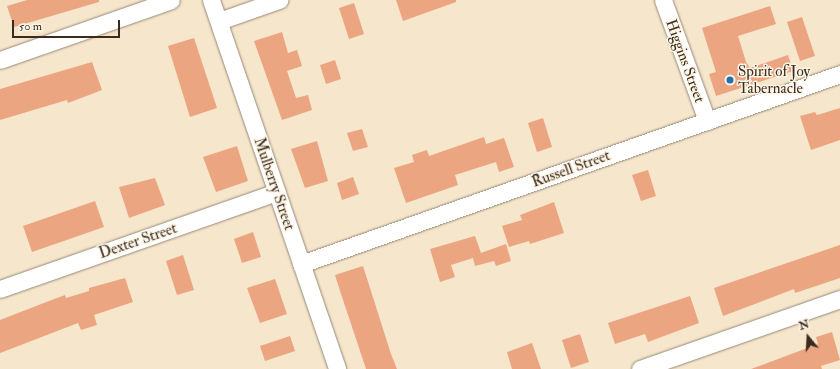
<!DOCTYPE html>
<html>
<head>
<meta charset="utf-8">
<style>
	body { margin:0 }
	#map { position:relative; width:840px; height:369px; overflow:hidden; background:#f5e6cc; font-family:"IM FELL Double Pica",serif }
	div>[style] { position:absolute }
	.building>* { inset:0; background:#eba581 }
	.roads { filter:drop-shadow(0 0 1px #988875) drop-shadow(0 0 1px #988875) }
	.street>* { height:17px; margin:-8.5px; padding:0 8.5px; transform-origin:8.5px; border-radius:8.5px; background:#fff }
	.dots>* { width:11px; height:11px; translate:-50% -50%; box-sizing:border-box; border:2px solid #fcf5e5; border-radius:50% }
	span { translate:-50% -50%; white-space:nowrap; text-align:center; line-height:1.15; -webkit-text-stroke:3px #fcf5e5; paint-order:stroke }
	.street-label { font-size:15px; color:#3b2a1e }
	.poi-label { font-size:15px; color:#3b2a1e }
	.left { translate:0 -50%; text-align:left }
	.north { position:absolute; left:788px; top:317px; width:40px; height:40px; -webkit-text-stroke:3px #fcf5e5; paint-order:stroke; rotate:342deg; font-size:11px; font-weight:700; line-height:16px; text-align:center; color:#3b2a1e }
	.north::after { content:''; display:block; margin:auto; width:14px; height:18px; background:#3b2a1e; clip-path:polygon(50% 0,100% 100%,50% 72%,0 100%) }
	.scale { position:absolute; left:12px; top:20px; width:108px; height:18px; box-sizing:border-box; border:2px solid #3b2a1e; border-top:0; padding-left:5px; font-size:12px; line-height:14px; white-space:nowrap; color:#3b2a1e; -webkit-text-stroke:3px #fcf5e5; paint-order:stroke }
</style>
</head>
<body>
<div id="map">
	<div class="building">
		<i style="clip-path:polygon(27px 0,99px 0,99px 2px,14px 27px,7px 6px)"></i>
		<i style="clip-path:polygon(396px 0,456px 0,456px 2px,403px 21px)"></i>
		<i style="clip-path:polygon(354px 3px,364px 34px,349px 39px,339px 8px)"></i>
		<i style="clip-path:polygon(770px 6px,776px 24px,738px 36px,746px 62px,750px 68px,788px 55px,793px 71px,716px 96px,709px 74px,716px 72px,702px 28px)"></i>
		<i style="clip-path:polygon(802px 17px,815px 56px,800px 61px,787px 22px)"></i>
		<i style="clip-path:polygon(282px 32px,288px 53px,297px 50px,302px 66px,287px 71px,296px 98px,308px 95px,312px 110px,282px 120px,254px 41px)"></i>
		<i style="clip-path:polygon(194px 38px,217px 108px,190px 117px,168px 46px)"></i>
		<i style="clip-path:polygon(335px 60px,341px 79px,326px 84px,320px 65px)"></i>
		<i style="clip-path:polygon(92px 62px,102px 90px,68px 103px,67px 100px,0 120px,0 89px)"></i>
		<i style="clip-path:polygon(840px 108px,840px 140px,811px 150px,800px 116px,815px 112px,817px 115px)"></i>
		<i style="clip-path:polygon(543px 118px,552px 147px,537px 152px,528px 123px)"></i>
		<i style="clip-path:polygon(362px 129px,368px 147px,353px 151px,347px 133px)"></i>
		<i style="clip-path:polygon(484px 137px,486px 144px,504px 138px,514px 167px,499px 172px,496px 162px,455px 175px,458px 185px,406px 203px,394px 168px,414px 162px,412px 155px,427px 150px,429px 156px)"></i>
		<i style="clip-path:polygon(317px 141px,328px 181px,305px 188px,291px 149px)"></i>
		<i style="clip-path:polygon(237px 146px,248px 181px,216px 192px,203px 157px)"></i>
		<i style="clip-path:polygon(648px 170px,656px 196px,641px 201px,632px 175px)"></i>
		<i style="clip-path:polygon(353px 177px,359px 194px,342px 200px,337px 183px)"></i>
		<i style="clip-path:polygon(155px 178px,165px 205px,129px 218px,119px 187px)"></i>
		<i style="clip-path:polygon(95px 201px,104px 227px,32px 252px,23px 226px)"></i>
		<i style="clip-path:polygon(554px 202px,564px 233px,530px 244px,529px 241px,509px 247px,502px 226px,522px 220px,520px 215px)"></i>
		<i style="clip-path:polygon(253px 232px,261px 257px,242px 263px,234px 239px)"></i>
		<i style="clip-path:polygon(475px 236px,481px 253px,506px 244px,511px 261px,496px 266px,494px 261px,475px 266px,473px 258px,451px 265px,455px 277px,440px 282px,430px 249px)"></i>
		<i style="clip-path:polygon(840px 245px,840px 278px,795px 293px,794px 289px,723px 316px,714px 288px)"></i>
		<i style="clip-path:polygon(183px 255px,194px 290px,177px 295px,166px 261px)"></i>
		<i style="clip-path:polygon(363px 266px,391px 354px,397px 369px,366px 369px,340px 291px,335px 275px)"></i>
		<i style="clip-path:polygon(125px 278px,133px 302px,94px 315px,97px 325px,81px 330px,78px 323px,0 353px,0 320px,49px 301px,65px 295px,66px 298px,89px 291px,89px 288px)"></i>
		<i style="clip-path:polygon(275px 279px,287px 314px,260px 323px,247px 288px)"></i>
		<i style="clip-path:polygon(690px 296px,699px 323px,648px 342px,645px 334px,615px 344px,608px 323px)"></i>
		<i style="clip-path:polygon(832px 332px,840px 360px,821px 366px,822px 369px,751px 369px,818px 344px,816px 337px)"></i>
		<i style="clip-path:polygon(580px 334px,589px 362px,571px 368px,562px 340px)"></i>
		<i style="clip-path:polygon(290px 336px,295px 351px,265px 361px,260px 346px)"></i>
		<i style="clip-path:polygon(532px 343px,541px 369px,512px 369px,507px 352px)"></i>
	</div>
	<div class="roads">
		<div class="street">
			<i style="left:211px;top:0;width:390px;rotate:71.1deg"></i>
			<i style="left:663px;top:0;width:129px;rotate:70deg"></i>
			<i style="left:219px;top:21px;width:64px;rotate:-19.3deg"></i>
			<i style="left:0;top:60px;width:181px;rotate:-19.3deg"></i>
			<i style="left:301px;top:264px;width:572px;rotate:-19.42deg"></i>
			<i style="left:0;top:289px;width:293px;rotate:-19.3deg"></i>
			<i style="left:640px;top:369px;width:212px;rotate:-19.3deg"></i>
		</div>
	</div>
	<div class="dots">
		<i style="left:730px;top:80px;background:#1f6fb2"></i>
	</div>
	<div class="street-label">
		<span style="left:685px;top:61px;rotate:70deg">Higgins Street</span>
		<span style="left:571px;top:169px;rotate:-20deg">Russell Street</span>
		<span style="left:274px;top:184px;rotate:71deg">Mulberry Street</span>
		<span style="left:138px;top:241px;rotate:-19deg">Dexter Street</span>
	</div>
	<div class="poi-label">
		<span class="left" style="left:738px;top:80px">Spirit of Joy<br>Tabernacle</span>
	</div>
	<div class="north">N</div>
	<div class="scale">50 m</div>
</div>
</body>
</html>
